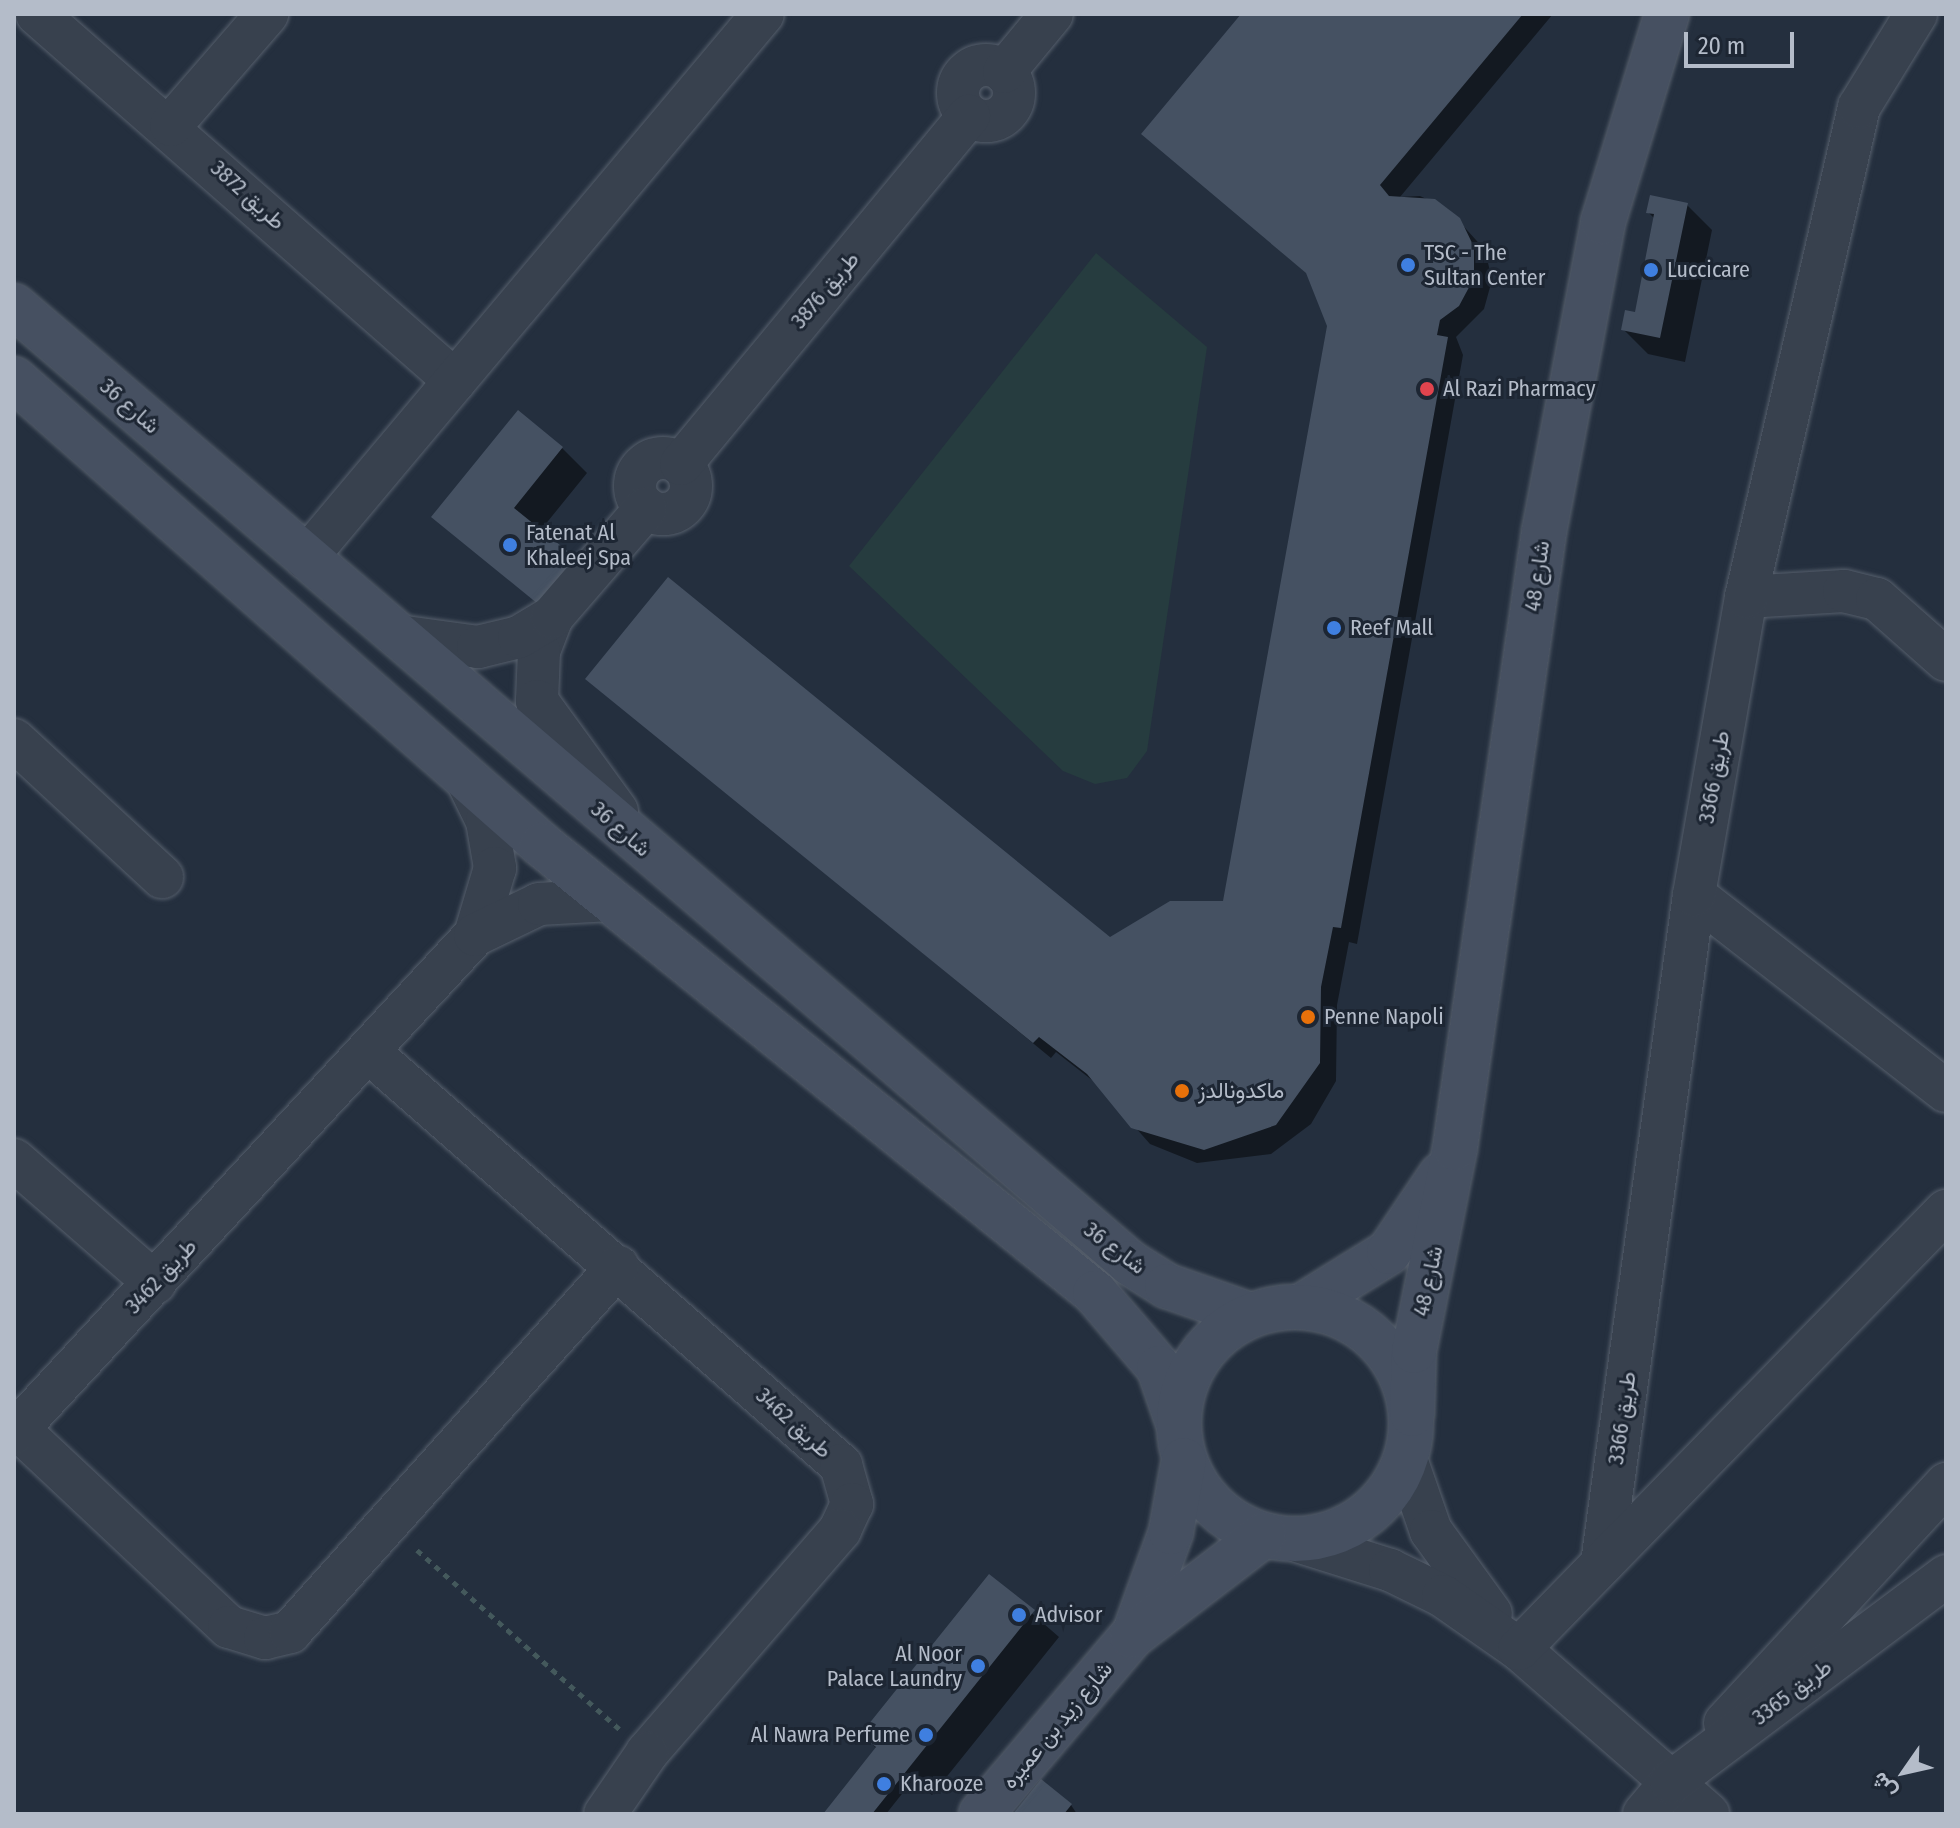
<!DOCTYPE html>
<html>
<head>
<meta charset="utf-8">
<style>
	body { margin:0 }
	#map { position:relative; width:1960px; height:1828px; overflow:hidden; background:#242f3e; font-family:"Fira Sans Condensed",Vazirmatn,sans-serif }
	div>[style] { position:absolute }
	.green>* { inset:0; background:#263c3f }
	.shadow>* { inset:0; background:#0007 }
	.building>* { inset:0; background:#455162 }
	.path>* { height:5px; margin-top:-2.5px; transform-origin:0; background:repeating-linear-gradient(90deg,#44595c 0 6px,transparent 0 12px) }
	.roads { filter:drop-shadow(0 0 2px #565f6c) drop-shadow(0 0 2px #565f6c) }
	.street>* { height:42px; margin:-21px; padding:0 21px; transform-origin:21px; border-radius:21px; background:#38414e }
	.street>.ring { margin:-21px; padding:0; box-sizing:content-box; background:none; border:42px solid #38414e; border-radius:50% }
	.secondary>* { height:44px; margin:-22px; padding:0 22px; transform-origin:22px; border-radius:22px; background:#465061 }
	.secondary>.ring { margin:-22px; padding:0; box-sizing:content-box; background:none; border:44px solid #465061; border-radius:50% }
	.dots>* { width:22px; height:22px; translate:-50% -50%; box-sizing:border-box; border:4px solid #1d2633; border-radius:50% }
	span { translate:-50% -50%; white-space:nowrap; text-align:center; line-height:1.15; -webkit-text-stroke:6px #1d2633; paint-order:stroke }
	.street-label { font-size:22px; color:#b4bcc9 }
	.poi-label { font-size:22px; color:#b4bcc9 }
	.left { translate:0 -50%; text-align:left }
	.right { translate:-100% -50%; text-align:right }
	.frame { position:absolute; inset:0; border:16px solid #b4bcc9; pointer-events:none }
	.north { position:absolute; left:1864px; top:1732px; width:80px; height:80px; -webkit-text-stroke:6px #1d2633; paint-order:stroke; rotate:236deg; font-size:22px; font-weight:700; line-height:32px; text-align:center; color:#b4bcc9 }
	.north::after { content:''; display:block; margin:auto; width:28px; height:36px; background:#b4bcc9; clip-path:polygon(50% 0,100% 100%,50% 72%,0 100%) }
	.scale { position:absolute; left:1684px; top:32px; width:110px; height:36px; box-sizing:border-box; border:4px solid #b4bcc9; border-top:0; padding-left:10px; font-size:24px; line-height:28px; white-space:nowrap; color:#b4bcc9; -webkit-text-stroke:6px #1d2633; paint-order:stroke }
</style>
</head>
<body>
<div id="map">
	<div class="green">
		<i style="clip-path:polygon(1096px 253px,1207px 347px,1147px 751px,1127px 778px,1095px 784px,1063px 771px,849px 566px)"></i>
	</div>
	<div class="shadow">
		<i style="clip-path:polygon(1244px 14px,1553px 14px,1400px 197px,1420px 196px,1448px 209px,1485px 250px,1492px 280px,1484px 309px,1456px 337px,1463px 355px,1357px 944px,1349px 942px,1337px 1005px,1336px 1081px,1311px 1124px,1271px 1154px,1197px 1163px,1150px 1144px,1097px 1084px,1056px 1052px,1051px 1058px,588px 679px,1110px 939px,1225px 903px,1329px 326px,1310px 276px,1144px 134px)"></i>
		<i style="clip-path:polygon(1687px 205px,1712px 230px,1685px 362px,1648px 354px,1623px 329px,1636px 315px,1655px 219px,1648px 212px)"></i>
		<i style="clip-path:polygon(562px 448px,587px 473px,540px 531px,547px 609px,433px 517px)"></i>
		<i style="clip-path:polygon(990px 1577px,1059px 1637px,932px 1795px,913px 1780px,886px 1814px,825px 1814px,877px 1749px,863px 1735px)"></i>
		<i style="clip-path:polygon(1071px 1805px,1077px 1814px,1015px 1814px)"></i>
	</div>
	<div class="building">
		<i style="clip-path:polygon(1241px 14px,1523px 14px,1380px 185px,1389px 196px,1435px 199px,1460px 218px,1474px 247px,1474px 278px,1459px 306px,1440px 320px,1437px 335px,1448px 337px,1341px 928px,1333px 927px,1321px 987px,1320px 1063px,1276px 1125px,1204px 1150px,1131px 1128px,1087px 1074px,1039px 1037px,1033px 1043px,585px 679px,668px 577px,1110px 937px,1170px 901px,1223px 901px,1327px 326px,1306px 273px,1141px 134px)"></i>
		<i style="clip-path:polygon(1650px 195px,1688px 203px,1660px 338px,1621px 330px,1625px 310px,1635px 312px,1654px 214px,1646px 213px)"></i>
		<i style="clip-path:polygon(518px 410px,563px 447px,514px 508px,576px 558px,538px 604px,431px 517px)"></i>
		<i style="clip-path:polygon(989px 1574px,1035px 1610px,872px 1814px,823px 1814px,876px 1747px,860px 1735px)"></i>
		<i style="clip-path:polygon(1041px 1779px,1072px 1804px,1064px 1814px,1013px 1814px)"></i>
	</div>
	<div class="path">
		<i style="left:417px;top:1550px;width:270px;rotate:41.5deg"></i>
	</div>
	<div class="roads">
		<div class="street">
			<i style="left:37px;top:14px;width:556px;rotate:41.28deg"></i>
			<i class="ring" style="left:958px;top:65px;width:14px;height:14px"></i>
			<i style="left:1004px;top:72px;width:75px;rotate:-50.4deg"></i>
			<i style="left:171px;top:125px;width:147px;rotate:-49.1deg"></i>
			<i class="ring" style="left:635px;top:458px;width:14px;height:14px"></i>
			<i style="left:681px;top:464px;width:452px;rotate:-50.4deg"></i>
			<i style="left:306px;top:558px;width:710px;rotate:-49.97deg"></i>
			<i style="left:1746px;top:597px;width:98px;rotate:-3.5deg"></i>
			<i style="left:1844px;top:591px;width:34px;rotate:14deg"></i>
			<i style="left:1877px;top:599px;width:92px;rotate:41.5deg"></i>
			<i style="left:552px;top:617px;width:36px;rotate:111deg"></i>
			<i style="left:539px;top:651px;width:50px;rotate:92.3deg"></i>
			<i style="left:537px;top:701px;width:136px;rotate:54deg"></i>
			<i style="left:398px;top:636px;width:81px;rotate:7.8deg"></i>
			<i style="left:478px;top:647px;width:42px;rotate:-13.7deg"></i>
			<i style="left:519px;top:637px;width:39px;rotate:-31deg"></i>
			<i style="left:552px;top:617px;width:144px;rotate:-49.2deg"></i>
			<i style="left:14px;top:740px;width:202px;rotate:42.8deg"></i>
			<i style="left:466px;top:778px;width:48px;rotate:64deg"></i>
			<i style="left:487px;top:821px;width:48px;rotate:80.3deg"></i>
			<i style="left:495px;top:868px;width:70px;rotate:106.6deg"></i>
			<i style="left:1694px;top:895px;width:319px;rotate:37.9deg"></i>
			<i style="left:370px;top:1053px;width:626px;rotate:41.18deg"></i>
			<i style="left:841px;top:1465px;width:41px;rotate:74.2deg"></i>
			<i style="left:852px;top:1504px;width:29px;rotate:115deg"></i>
			<i style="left:840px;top:1530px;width:295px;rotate:130.9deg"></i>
			<i style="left:647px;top:1753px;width:74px;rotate:124.5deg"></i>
			<i style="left:14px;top:1160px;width:187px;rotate:41.1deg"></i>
			<i style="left:18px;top:1429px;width:289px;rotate:43.2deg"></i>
			<i style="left:229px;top:1627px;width:38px;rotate:17deg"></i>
			<i style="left:265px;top:1638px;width:26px;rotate:-13deg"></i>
			<i style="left:290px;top:1632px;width:491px;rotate:-48.1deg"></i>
			<i style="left:14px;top:1433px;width:679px;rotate:-47.21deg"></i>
			<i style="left:475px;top:935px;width:71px;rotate:-25.8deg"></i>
			<i style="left:539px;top:904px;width:71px;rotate:-3.2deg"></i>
			<i style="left:1406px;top:1459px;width:76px;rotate:70.9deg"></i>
			<i style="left:1431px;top:1531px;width:102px;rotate:54.1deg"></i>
			<i style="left:1291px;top:1539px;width:104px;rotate:17.4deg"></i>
			<i style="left:1390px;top:1570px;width:59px;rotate:26.1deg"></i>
			<i style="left:1443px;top:1596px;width:93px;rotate:34.9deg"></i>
			<i style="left:1519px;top:1649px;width:251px;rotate:41.1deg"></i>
			<i style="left:1602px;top:1563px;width:674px;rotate:-82.16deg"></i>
			<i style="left:1694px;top:895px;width:303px;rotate:-80.1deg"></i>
			<i style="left:1746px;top:597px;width:503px;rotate:-77.01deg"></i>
			<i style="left:1859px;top:107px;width:109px;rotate:-58.5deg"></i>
			<i style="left:1519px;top:1649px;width:612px;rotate:-45.73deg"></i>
			<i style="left:1725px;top:1723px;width:326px;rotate:-47.2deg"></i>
			<i style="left:1644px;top:1814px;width:42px;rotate:-49.8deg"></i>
			<i style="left:1671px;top:1782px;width:344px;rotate:-36.8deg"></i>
		</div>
		<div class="secondary">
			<i style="left:14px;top:306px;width:1470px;rotate:40.61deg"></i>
			<i style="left:1130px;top:1263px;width:44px;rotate:31.9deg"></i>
			<i style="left:1167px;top:1286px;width:88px;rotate:19.3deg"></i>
			<i style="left:14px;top:379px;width:704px;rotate:41.43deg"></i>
			<i style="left:542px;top:845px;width:712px;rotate:39.01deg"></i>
			<i style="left:1095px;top:1293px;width:99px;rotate:49.5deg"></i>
			<i style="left:1159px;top:1368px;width:61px;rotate:71deg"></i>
			<i style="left:1302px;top:1306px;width:102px;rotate:-31.8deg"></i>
			<i style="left:1389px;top:1252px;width:93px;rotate:-56deg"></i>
			<i class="ring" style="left:1179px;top:1307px;width:188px;height:188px"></i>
			<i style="left:1412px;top:1414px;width:63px;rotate:-88.2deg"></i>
			<i style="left:1414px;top:1351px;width:207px;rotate:-78.6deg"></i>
			<i style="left:1455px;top:1148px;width:622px;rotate:-81.78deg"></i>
			<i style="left:1544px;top:532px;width:316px;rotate:-79.2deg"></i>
			<i style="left:1603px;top:222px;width:218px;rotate:-72.9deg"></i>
			<i style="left:1137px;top:1626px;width:100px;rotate:-70.1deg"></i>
			<i style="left:1171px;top:1532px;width:73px;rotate:-79.8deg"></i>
			<i style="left:981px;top:1814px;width:233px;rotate:-49.7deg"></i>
			<i style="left:1132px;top:1636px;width:166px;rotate:-37.4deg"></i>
		</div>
	</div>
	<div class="dots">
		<i style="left:1408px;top:265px;background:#3f7fe0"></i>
		<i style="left:1651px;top:270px;background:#3f7fe0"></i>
		<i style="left:1427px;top:389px;background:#e0444e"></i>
		<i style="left:510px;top:545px;background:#3f7fe0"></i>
		<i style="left:1334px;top:628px;background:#3f7fe0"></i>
		<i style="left:1308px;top:1017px;background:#e8710a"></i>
		<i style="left:1182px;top:1091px;background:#e8710a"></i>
		<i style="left:1019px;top:1615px;background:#3f7fe0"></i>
		<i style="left:978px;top:1666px;background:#3f7fe0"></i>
		<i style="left:926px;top:1735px;background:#3f7fe0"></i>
		<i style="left:884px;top:1784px;background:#3f7fe0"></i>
	</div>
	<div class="street-label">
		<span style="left:248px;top:195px;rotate:42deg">طريق 3872</span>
		<span style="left:825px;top:290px;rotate:-50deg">طريق 3876</span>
		<span style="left:130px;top:406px;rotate:41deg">شارع 36</span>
		<span style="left:1537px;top:576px;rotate:-82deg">شارع 48</span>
		<span style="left:1714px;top:777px;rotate:-80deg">طريق 3366</span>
		<span style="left:621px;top:829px;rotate:41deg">شارع 36</span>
		<span style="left:1115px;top:1248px;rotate:37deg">شارع 36</span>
		<span style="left:161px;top:1276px;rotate:-47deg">طريق 3462</span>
		<span style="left:1428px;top:1281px;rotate:-78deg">شارع 48</span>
		<span style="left:1622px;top:1418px;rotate:-82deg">طريق 3366</span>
		<span style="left:794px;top:1423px;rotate:42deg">طريق 3462</span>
		<span style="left:1792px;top:1692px;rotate:-37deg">طريق 3365</span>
		<span style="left:1057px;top:1725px;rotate:-50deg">شارع زيد بن عميره</span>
	</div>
	<div class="poi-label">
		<span class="left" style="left:1424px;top:265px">TSC - The<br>Sultan Center</span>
		<span class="left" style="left:1667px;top:270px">Luccicare</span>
		<span class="left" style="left:1443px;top:389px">Al Razi Pharmacy</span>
		<span class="left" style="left:526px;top:545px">Fatenat Al<br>Khaleej Spa</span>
		<span class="left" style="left:1350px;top:628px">Reef Mall</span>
		<span class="left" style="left:1324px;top:1017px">Penne Napoli</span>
		<span class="left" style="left:1198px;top:1091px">ماكدونالدز</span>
		<span class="left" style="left:1035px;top:1615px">Advisor</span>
		<span class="right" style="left:962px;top:1666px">Al Noor<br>Palace Laundry</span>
		<span class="right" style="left:910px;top:1735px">Al Nawra Perfume</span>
		<span class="left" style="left:900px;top:1784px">Kharooze</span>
	</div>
	<div class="frame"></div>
	<div class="north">ش</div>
	<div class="scale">20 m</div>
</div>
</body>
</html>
